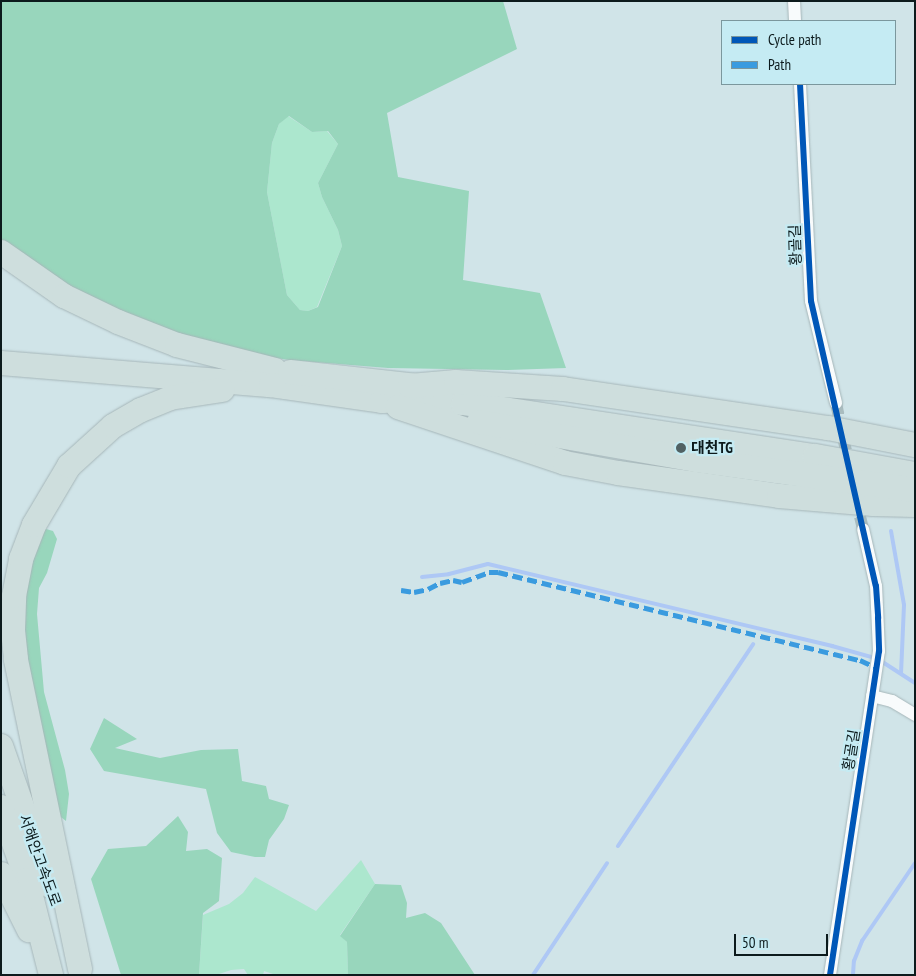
<!DOCTYPE html>
<html>
<head>
<meta charset="utf-8">
<style>
	body { margin:0 }
	#map { position:relative; width:916px; height:976px; overflow:hidden; background:#d0e4e8; font-family:"PT Sans Narrow","Noto Sans KR",sans-serif }
	div>[style] { position:absolute }
	.green>* { inset:0; background:#ace7ce }
	.forest>* { inset:0; background:#98d6bc }
	.stream>* { height:4px; margin:-2px; padding:0 2px; transform-origin:2px; border-radius:2px; background:#aec8f5 }
	.street-tunnel>* { height:12px; margin-top:-6px; transform-origin:0; background:repeating-linear-gradient(90deg,#a9bcbf 0 12px,transparent 0 18px) }
	.roads { filter:drop-shadow(0 0 1px #a6b6b9) drop-shadow(0 0 1px #a6b6b9) }
	.street>* { height:12px; margin:-6px; padding:0 6px; transform-origin:6px; border-radius:6px; background:#f8fbfc }
	.highway>* { height:24px; margin:-12px; padding:0 12px; transform-origin:12px; border-radius:12px; background:#cededd }
	.quiet>* { height:5px; margin-top:-2.5px; transform-origin:0; background:repeating-linear-gradient(90deg,#3a9bdf 0 10px,transparent 0 15px) }
	.cycleway>* { height:6px; margin:-3px; padding:0 3px; transform-origin:3px; border-radius:3px; background:#0057b8 }
	.dots>* { width:14px; height:14px; translate:-50% -50%; box-sizing:border-box; border:2px solid #c5ebf3; border-radius:50% }
	span { translate:-50% -50%; white-space:nowrap; text-align:center; line-height:1.15; -webkit-text-stroke:4.5px #c5ebf3; paint-order:stroke }
	.street-label { font-size:15px; color:#0c1a1c }
	.poi-label { font-size:15px; color:#0c1a1c; font-weight:700 }
	.left { translate:0 -50%; text-align:left }
	.frame { position:absolute; inset:0; border:2px solid #0c1a1c; pointer-events:none }
	.legend { position:absolute; left:721px; top:20px; width:175px; height:65px; box-sizing:border-box; background:#c5ebf3; border:1px solid #7b979d; margin:0; padding:6px 9px; list-style:none; font-size:15px; color:#0c1a1c }
	.legend li { display:flex; align-items:center; gap:10px; height:25px }
	.legend b { width:25px; border:1px solid #7b979d }
	.scale { position:absolute; left:734px; top:934px; width:94px; height:22px; box-sizing:border-box; border:2px solid #0c1a1c; border-top:0; padding-left:6px; font-size:15px; line-height:18px; white-space:nowrap; color:#0c1a1c; -webkit-text-stroke:4px #c5ebf3; paint-order:stroke }
</style>
</head>
<body>
<div id="map">
	<div class="green">
		<i style="clip-path:polygon(288px 116px,312px 132px,327px 131px,338px 144px,318px 183px,322px 197px,338px 230px,342px 246px,317px 307px,308px 311px,300px 310px,287px 295px,267px 192px,272px 143px,279px 124px)"></i>
		<i style="clip-path:polygon(361px 860px,375px 884px,340px 935px,347px 942px,348px 975px,276px 975px,264px 971px,263px 975px,248px 975px,244px 969px,231px 970px,216px 975px,199px 975px,203px 915px,229px 904px,243px 893px,255px 877px,316px 911px)"></i>
	</div>
	<div class="forest">
		<i style="clip-path:polygon(evenodd,9px 1px,503px 1px,517px 49px,387px 113px,398px 177px,469px 191px,463px 280px,540px 293px,566px 368px,507px 370px,388px 368px,289px 360px,249px 354px,173px 334px,86px 298px,1px 244px,1px 2px,9px 1px,289px 116px,312px 132px,328px 131px,338px 144px,318px 183px,322px 197px,338px 230px,342px 246px,318px 307px,308px 311px,300px 310px,287px 295px,267px 192px,272px 143px,279px 124px,289px 116px)"></i>
		<i style="clip-path:polygon(46px 529px,53px 531px,57px 539px,47px 573px,39px 588px,37px 614px,44px 692px,65px 770px,69px 794px,66px 821px,57px 814px,22px 646px,23px 590px,40px 531px)"></i>
		<i style="clip-path:polygon(104px 718px,137px 739px,115px 748px,160px 758px,201px 750px,238px 749px,242px 781px,266px 786px,269px 799px,289px 805px,284px 819px,269px 840px,265px 857px,255px 857px,231px 852px,217px 833px,206px 789px,104px 771px,90px 749px)"></i>
		<i style="clip-path:polygon(178px 816px,188px 832px,186px 851px,207px 849px,222px 858px,219px 901px,203px 913px,199px 975px,121px 975px,91px 879px,108px 849px,146px 846px)"></i>
		<i style="clip-path:polygon(375px 884px,401px 885px,407px 903px,406px 918px,425px 913px,441px 923px,475px 975px,348px 975px,347px 942px,340px 936px)"></i>
	</div>
	<div class="stream">
		<i style="left:891px;top:531px;width:75px;rotate:80deg"></i>
		<i style="left:904px;top:605px;width:68px;rotate:92.5deg"></i>
		<i style="left:422px;top:577px;width:27px;rotate:-6deg"></i>
		<i style="left:449px;top:574px;width:40px;rotate:-14.4deg"></i>
		<i style="left:488px;top:564px;width:354px;rotate:13.4deg"></i>
		<i style="left:832px;top:646px;width:45px;rotate:15.6deg"></i>
		<i style="left:881px;top:661px;width:40px;rotate:32.9deg"></i>
		<i style="left:618px;top:846px;width:243px;rotate:-56.2deg"></i>
		<i style="left:853px;top:974px;width:13px;rotate:-86deg"></i>
		<i style="left:854px;top:961px;width:22px;rotate:-68deg"></i>
		<i style="left:862px;top:941px;width:94px;rotate:-55.8deg"></i>
		<i style="left:533px;top:975px;width:134px;rotate:-56.5deg"></i>
	</div>
	<div class="street-tunnel">
		<i style="left:836px;top:403px;width:63px;rotate:78.2deg"></i>
		<i style="left:856px;top:499px;width:31px;rotate:77deg"></i>
	</div>
	<div class="roads">
		<div class="street">
			<i style="left:794px;top:1px;width:20px;rotate:87deg"></i>
			<i style="left:800px;top:84px;width:217px;rotate:87.1deg"></i>
			<i style="left:811px;top:301px;width:105px;rotate:76.2deg"></i>
			<i style="left:872px;top:696px;width:21px;rotate:14deg"></i>
			<i style="left:892px;top:701px;width:27px;rotate:31deg"></i>
			<i style="left:830px;top:975px;width:328px;rotate:-81.4deg"></i>
			<i style="left:879px;top:651px;width:65px;rotate:-92.6deg"></i>
			<i style="left:876px;top:586px;width:58px;rotate:-102.8deg"></i>
		</div>
		<div class="highway">
			<i style="left:1px;top:252px;width:77px;rotate:34.9deg"></i>
			<i style="left:64px;top:296px;width:60px;rotate:25.7deg"></i>
			<i style="left:118px;top:322px;width:63px;rotate:21.3deg"></i>
			<i style="left:177px;top:345px;width:101px;rotate:14.3deg"></i>
			<i style="left:1px;top:363px;width:271px;rotate:4.7deg"></i>
			<i style="left:271px;top:385px;width:112px;rotate:8.2deg"></i>
			<i style="left:382px;top:401px;width:35px;rotate:-2deg"></i>
			<i style="left:417px;top:400px;width:46px;rotate:3.7deg"></i>
			<i style="left:463px;top:403px;width:356px;rotate:8.6deg"></i>
			<i style="left:815px;top:456px;width:102px;rotate:10.2deg"></i>
			<i style="left:290px;top:372px;width:137px;rotate:6.3deg"></i>
			<i style="left:410px;top:386px;width:46px;rotate:-5deg"></i>
			<i style="left:456px;top:382px;width:107px;rotate:3.7deg"></i>
			<i style="left:563px;top:389px;width:268px;rotate:8.4deg"></i>
			<i style="left:828px;top:428px;width:89px;rotate:11.1deg"></i>
			<i style="left:398px;top:407px;width:176px;rotate:18.5deg"></i>
			<i style="left:565px;top:463px;width:54px;rotate:10.7deg"></i>
			<i style="left:618px;top:473px;width:163px;rotate:8.1deg"></i>
			<i style="left:779px;top:496px;width:95px;rotate:4.8deg"></i>
			<i style="left:874px;top:504px;width:41px;rotate:1.4deg"></i>
			<i style="left:479px;top:422px;width:220px;rotate:9.9deg"></i>
			<i style="left:696px;top:460px;width:221px;rotate:7.8deg"></i>
			<i style="left:1px;top:746px;width:148px;rotate:70.7deg"></i>
			<i style="left:1px;top:807px;width:77px;rotate:70.4deg"></i>
			<i style="left:27px;top:880px;width:98px;rotate:75.8deg"></i>
			<i style="left:1px;top:874px;width:63px;rotate:63.4deg"></i>
			<i style="left:80px;top:969px;width:317px;rotate:-101.7deg"></i>
			<i style="left:16px;top:659px;width:29px;rotate:-96deg"></i>
			<i style="left:13px;top:630px;width:34px;rotate:-88deg"></i>
			<i style="left:14px;top:596px;width:38px;rotate:-79deg"></i>
			<i style="left:21px;top:559px;width:36px;rotate:-69deg"></i>
			<i style="left:34px;top:525px;width:69px;rotate:-59.3deg"></i>
			<i style="left:69px;top:466px;width:59px;rotate:-42.3deg"></i>
			<i style="left:113px;top:426px;width:32px;rotate:-30deg"></i>
			<i style="left:141px;top:410px;width:31px;rotate:-22deg"></i>
			<i style="left:170px;top:398px;width:53px;rotate:-8.7deg"></i>
		</div>
	</div>
	<div class="quiet">
		<i style="left:401px;top:590px;width:13px;rotate:9deg"></i>
		<i style="left:414px;top:592px;width:14px;rotate:-12deg"></i>
		<i style="left:428px;top:589px;width:13px;rotate:-27deg"></i>
		<i style="left:440px;top:583px;width:13px;rotate:-13deg"></i>
		<i style="left:453px;top:580px;width:9px;rotate:13deg"></i>
		<i style="left:462px;top:582px;width:29px;rotate:-20deg"></i>
		<i style="left:489px;top:572px;width:9px"></i>
		<i style="left:498px;top:572px;width:373px;rotate:13.7deg"></i>
		<i style="left:860px;top:660px;width:19px;rotate:25deg"></i>
	</div>
	<div class="cycleway">
		<i style="left:800px;top:84px;width:217px;rotate:87.1deg"></i>
		<i style="left:811px;top:301px;width:292px;rotate:77.2deg"></i>
		<i style="left:876px;top:586px;width:32px;rotate:86deg"></i>
		<i style="left:878px;top:618px;width:33px;rotate:88deg"></i>
		<i style="left:879px;top:651px;width:328px;rotate:98.6deg"></i>
	</div>
	<div class="dots">
		<i style="left:681px;top:448px;background:#516163"></i>
	</div>
	<div class="street-label">
		<span style="left:795px;top:245px;rotate:-92deg">황골길</span>
		<span style="left:851px;top:750px;rotate:-81deg">황골길</span>
		<span style="left:40px;top:860px;rotate:70deg">서해안고속도로</span>
	</div>
	<div class="poi-label">
		<span class="left" style="left:691px;top:448px">대천TG</span>
	</div>
	<div class="frame"></div>
	<ul class="legend">
	<li><b style="height:6px;background:#0057b8"></b>Cycle path</li>
	<li><b style="height:6px;background:#3a9bdf"></b>Path</li>
	</ul>
	<div class="scale">50 m</div>
</div>
</body>
</html>
